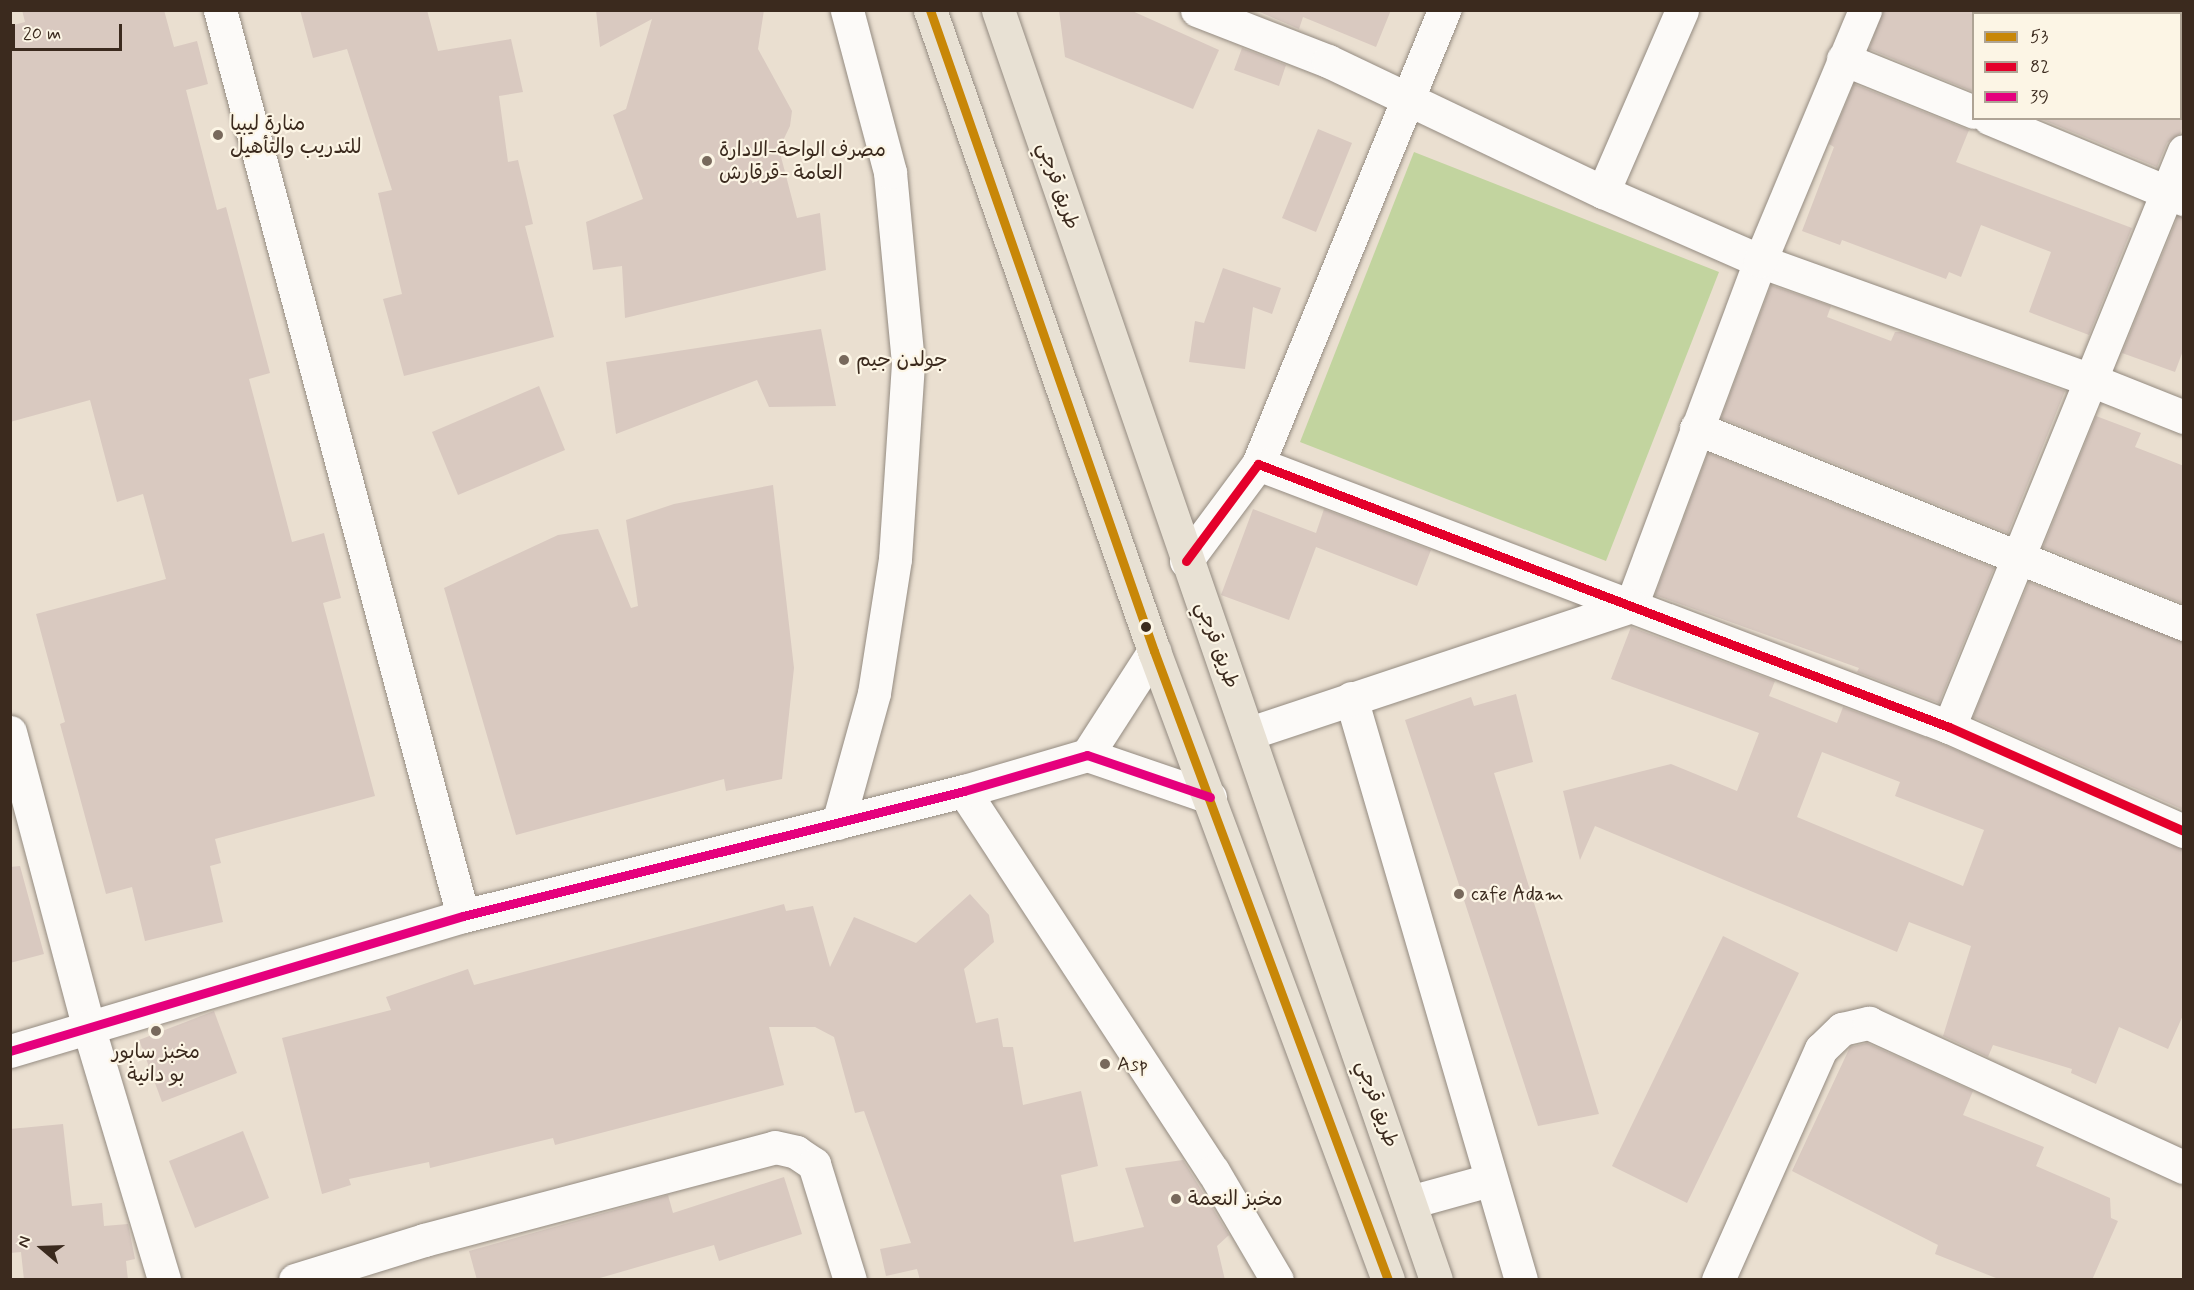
<!DOCTYPE html>
<html>
<head>
<meta charset="utf-8">
<style>
	body { margin:0 }
	#map { position:relative; width:2194px; height:1290px; overflow:hidden; background:#eadfd0; font-family:Mynerve,"Playpen Sans Arabic",sans-serif }
	div>[style] { position:absolute }
	.green>* { inset:0; background:#c2d49f }
	.building>* { inset:0; background:#d9c9c0 }
	.roads { filter:drop-shadow(0 0 2px #948b81) drop-shadow(0 0 2px #948b81) }
	.minor>* { height:33px; margin:-16.5px; padding:0 16.5px; transform-origin:16.5px; border-radius:16.5px; background:#fcfaf8 }
	.trunk>* { height:33px; margin:-16.5px; padding:0 16.5px; transform-origin:16.5px; border-radius:16.5px; background:#e8e1d4 }
	.bus-1>* { height:9px; margin:-4.5px; padding:0 4.5px; transform-origin:4.5px; border-radius:4.5px; background:#c88708 }
	.bus-2>* { height:9px; margin:-4.5px; padding:0 4.5px; transform-origin:4.5px; border-radius:4.5px; background:#e4002b }
	.bus-3>* { height:9px; margin:-4.5px; padding:0 4.5px; transform-origin:4.5px; border-radius:4.5px; background:#e5007d }
	.dots>* { width:16px; height:16px; translate:-50% -50%; box-sizing:border-box; border:3px solid #fcf5e5; border-radius:50% }
	span { translate:-50% -50%; white-space:nowrap; text-align:center; line-height:1.15; -webkit-text-stroke:4.5px #fcf5e5; paint-order:stroke }
	.poi-label { font-size:20px; color:#3b2a1e }
	.left { translate:0 -50%; text-align:left }
	.street-label { font-size:20px; color:#3b2a1e }
	.frame { position:absolute; inset:0; border:12px solid #3b2a1e; pointer-events:none }
	.legend { position:absolute; left:1972px; top:12px; width:210px; height:108px; box-sizing:border-box; background:#fcf5e5; border:2px solid #afa495; margin:0; padding:8px 10px; list-style:none; font-size:18px; color:#3b2a1e }
	.legend li { display:flex; align-items:center; gap:12px; height:30px }
	.legend b { width:30px; border:2px solid #afa495 }
	.north { position:absolute; left:12px; top:1218px; width:60px; height:60px; -webkit-text-stroke:4px #fcf5e5; paint-order:stroke; rotate:289deg; font-size:16px; font-weight:700; line-height:24px; text-align:center; color:#3b2a1e }
	.north::after { content:''; display:block; margin:auto; width:21px; height:27px; background:#3b2a1e; clip-path:polygon(50% 0,100% 100%,50% 72%,0 100%) }
	.scale { position:absolute; left:12px; top:24px; width:110px; height:27px; box-sizing:border-box; border:3px solid #3b2a1e; border-top:0; padding-left:8px; font-size:18px; line-height:21px; white-space:nowrap; color:#3b2a1e; -webkit-text-stroke:4px #fcf5e5; paint-order:stroke }
</style>
</head>
<body>
<div id="map">
	<div class="green">
		<i style="clip-path:polygon(1414px 152px,1719px 272px,1606px 561px,1300px 442px)"></i>
	</div>
	<div class="building">
		<i style="clip-path:polygon(22px 10px,164px 10px,174px 47px,197px 41px,208px 84px,186px 90px,217px 210px,226px 207px,270px 373px,249px 379px,292px 542px,324px 533px,341px 598px,323px 603px,375px 796px,215px 839px,221px 863px,210px 866px,223px 922px,145px 941px,132px 887px,106px 894px,60px 724px,65px 722px,36px 614px,166px 579px,143px 494px,117px 502px,90px 400px,10px 422px,10px 26px,25px 22px)"></i>
		<i style="clip-path:polygon(300px 10px,427px 10px,438px 51px,511px 39px,523px 92px,499px 96px,508px 162px,518px 160px,533px 224px,525px 226px,554px 337px,404px 376px,383px 299px,402px 294px,378px 193px,392px 190px,347px 49px,313px 58px)"></i>
		<i style="clip-path:polygon(596px 10px,764px 10px,758px 49px,792px 111px,790px 126px,779px 149px,797px 218px,820px 213px,826px 270px,625px 318px,622px 266px,593px 270px,586px 222px,643px 199px,613px 115px,626px 109px,652px 19px,600px 47px)"></i>
		<i style="clip-path:polygon(1059px 10px,1130px 10px,1219px 50px,1193px 109px,1065px 57px)"></i>
		<i style="clip-path:polygon(1255px 10px,1391px 10px,1376px 47px,1303px 17px,1299px 29px)"></i>
		<i style="clip-path:polygon(1883px 10px,1974px 10px,1974px 92px,1869px 49px)"></i>
		<i style="clip-path:polygon(1242px 48px,1286px 65px,1279px 86px,1234px 70px)"></i>
		<i style="clip-path:polygon(1854px 84px,1969px 130px,1956px 162px,2132px 228px,2089px 335px,2029px 312px,2051px 252px,1981px 225px,1961px 277px,1949px 272px,1946px 279px,1842px 240px,1840px 245px,1802px 231px,1834px 147px,1829px 144px)"></i>
		<i style="clip-path:polygon(2184px 118px,2181px 133px,2167px 143px,2157px 167px,2041px 119px)"></i>
		<i style="clip-path:polygon(1318px 129px,1352px 143px,1316px 232px,1282px 218px)"></i>
		<i style="clip-path:polygon(2178px 216px,2184px 217px,2184px 348px,2175px 372px,2122px 353px)"></i>
		<i style="clip-path:polygon(1223px 268px,1281px 288px,1272px 314px,1253px 307px,1245px 369px,1189px 362px,1195px 321px,1204px 323px)"></i>
		<i style="clip-path:polygon(1771px 285px,1831px 306px,1827px 317px,1891px 341px,1895px 332px,1901px 332px,2065px 391px,2008px 533px,1721px 418px)"></i>
		<i style="clip-path:polygon(821px 329px,836px 406px,769px 407px,757px 380px,616px 434px,606px 362px)"></i>
		<i style="clip-path:polygon(539px 386px,565px 450px,458px 495px,432px 432px)"></i>
		<i style="clip-path:polygon(2096px 416px,2141px 433px,2135px 447px,2184px 466px,2184px 604px,2043px 547px)"></i>
		<i style="clip-path:polygon(1708px 453px,1994px 568px,1939px 703px,1857px 672px,1859px 668px,1655px 595px)"></i>
		<i style="clip-path:polygon(773px 485px,794px 668px,782px 779px,726px 791px,724px 779px,516px 835px,444px 588px,558px 535px,598px 529px,631px 608px,638px 606px,626px 520px,674px 504px)"></i>
		<i style="clip-path:polygon(1253px 509px,1316px 533px,1324px 509px,1431px 550px,1417px 586px,1316px 547px,1289px 620px,1221px 595px)"></i>
		<i style="clip-path:polygon(2029px 582px,2184px 642px,2184px 810px,1973px 717px)"></i>
		<i style="clip-path:polygon(evenodd,1631px 627px,1775px 681px,1769px 696px,1837px 723px,1843px 707px,1942px 744px,2184px 849px,2184px 1013px,2168px 1049px,2119px 1027px,2096px 1084px,2071px 1073px,2072px 1069px,1993px 1045px,1988px 1057px,1943px 1036px,1971px 946px,1909px 922px,1897px 952px,1595px 826px,1580px 860px,1563px 791px,1671px 764px,1737px 791px,1759px 733px,1611px 679px,1631px 627px,1822px 752px,1900px 782px,1895px 796px,1984px 830px,1963px 886px,1797px 817px,1822px 752px)"></i>
		<i style="clip-path:polygon(1516px 694px,1533px 762px,1494px 773px,1599px 1114px,1538px 1126px,1405px 720px,1471px 697px,1474px 706px)"></i>
		<i style="clip-path:polygon(20px 866px,44px 954px,10px 963px,10px 867px)"></i>
		<i style="clip-path:polygon(970px 894px,989px 915px,994px 942px,964px 969px,976px 1023px,998px 1018px,1003px 1047px,1013px 1047px,1023px 1105px,1081px 1091px,1098px 1166px,1061px 1175px,1074px 1242px,1144px 1227px,1125px 1168px,1183px 1160px,1229px 1235px,1217px 1246px,1225px 1280px,920px 1280px,917px 1269px,886px 1276px,880px 1249px,911px 1243px,864px 1111px,855px 1113px,834px 1037px,815px 1027px,769px 1027px,784px 1085px,555px 1145px,553px 1138px,430px 1168px,429px 1162px,349px 1179px,351px 1185px,322px 1194px,282px 1038px,391px 1010px,386px 997px,468px 969px,474px 985px,784px 904px,786px 911px,813px 906px,830px 967px,854px 917px,916px 943px)"></i>
		<i style="clip-path:polygon(1723px 936px,1799px 973px,1687px 1203px,1612px 1166px)"></i>
		<i style="clip-path:polygon(214px 1011px,237px 1073px,162px 1102px,139px 1040px)"></i>
		<i style="clip-path:polygon(1867px 1043px,1973px 1091px,1963px 1115px,2044px 1147px,2036px 1166px,2110px 1198px,2111px 1218px,2118px 1221px,2092px 1280px,2001px 1280px,1935px 1254px,1938px 1245px,1792px 1171px,1850px 1047px)"></i>
		<i style="clip-path:polygon(63px 1124px,72px 1206px,102px 1203px,104px 1226px,128px 1224px,135px 1259px,126px 1261px,128px 1280px,24px 1280px,21px 1252px,10px 1253px,10px 1129px)"></i>
		<i style="clip-path:polygon(243px 1131px,269px 1198px,195px 1228px,169px 1161px)"></i>
		<i style="clip-path:polygon(784px 1177px,802px 1234px,719px 1261px,714px 1245px,593px 1280px,477px 1280px,469px 1251px,668px 1195px,673px 1213px)"></i>
	</div>
	<div class="roads">
		<div class="minor">
			<i style="left:220px;top:10px;width:938px;rotate:74.99deg"></i>
			<i style="left:1197px;top:10px;width:141px;rotate:21.3deg"></i>
			<i style="left:1328px;top:61px;width:305px;rotate:25.5deg"></i>
			<i style="left:1603px;top:192px;width:171px;rotate:23.7deg"></i>
			<i style="left:1760px;top:261px;width:352px;rotate:19.8deg"></i>
			<i style="left:2091px;top:380px;width:100px;rotate:21.7deg"></i>
			<i style="left:1843px;top:59px;width:141px;rotate:22deg"></i>
			<i style="left:1989px;top:118px;width:211px;rotate:22.6deg"></i>
			<i style="left:1603px;top:192px;width:198px;rotate:-66.5deg"></i>
			<i style="left:1696px;top:428px;width:526px;rotate:21.88deg"></i>
			<i style="left:1258px;top:464px;width:491px;rotate:-67.7deg"></i>
			<i style="left:1186px;top:561px;width:121px;rotate:-53.4deg"></i>
			<i style="left:1258px;top:464px;width:739px;rotate:20.84deg"></i>
			<i style="left:1949px;top:727px;width:257px;rotate:23.9deg"></i>
			<i style="left:1631px;top:606px;width:368px;rotate:-69.5deg"></i>
			<i style="left:1760px;top:261px;width:272px;rotate:-67.3deg"></i>
			<i style="left:1351px;top:698px;width:606px;rotate:73.72deg"></i>
			<i style="left:1949px;top:727px;width:622px;rotate:-67.81deg"></i>
			<i style="left:10px;top:732px;width:304px;rotate:75.1deg"></i>
			<i style="left:88px;top:1026px;width:265px;rotate:73.3deg"></i>
			<i style="left:1250px;top:733px;width:402px;rotate:-18.4deg"></i>
			<i style="left:1087px;top:755px;width:124px;rotate:-57.2deg"></i>
			<i style="left:964px;top:791px;width:454px;rotate:56.8deg"></i>
			<i style="left:1213px;top:1171px;width:126px;rotate:59.6deg"></i>
			<i style="left:838px;top:823px;width:135px;rotate:-74.5deg"></i>
			<i style="left:874px;top:693px;width:136px;rotate:-81.1deg"></i>
			<i style="left:895px;top:559px;width:196px;rotate:-86.2deg"></i>
			<i style="left:908px;top:363px;width:192px;rotate:-95.4deg"></i>
			<i style="left:890px;top:172px;width:168px;rotate:-104.9deg"></i>
			<i style="left:10px;top:1051px;width:473px;rotate:-16.6deg"></i>
			<i style="left:463px;top:916px;width:516px;rotate:-14.01deg"></i>
			<i style="left:964px;top:791px;width:128px;rotate:-16.3deg"></i>
			<i style="left:1087px;top:755px;width:130px;rotate:18.9deg"></i>
			<i style="left:1410px;top:1202px;width:83px;rotate:-15.4deg"></i>
			<i style="left:295px;top:1280px;width:135px;rotate:-17.2deg"></i>
			<i style="left:424px;top:1240px;width:363px;rotate:-14.8deg"></i>
			<i style="left:775px;top:1147px;width:22px;rotate:13deg"></i>
			<i style="left:796px;top:1152px;width:22px;rotate:34deg"></i>
			<i style="left:814px;top:1164px;width:121px;rotate:72.8deg"></i>
			<i style="left:1718px;top:1280px;width:253px;rotate:-66deg"></i>
			<i style="left:1821px;top:1049px;width:29px;rotate:-44deg"></i>
			<i style="left:1842px;top:1029px;width:28px;rotate:-13deg"></i>
			<i style="left:1869px;top:1023px;width:346px;rotate:24.6deg"></i>
		</div>
		<div class="trunk">
			<i style="left:930px;top:10px;width:679px;rotate:70.74deg"></i>
			<i style="left:1154px;top:651px;width:671px;rotate:69.59deg"></i>
			<i style="left:998px;top:10px;width:1343px;rotate:70.97deg"></i>
		</div>
	</div>
	<div class="bus-1">
		<i style="left:930px;top:10px;width:679px;rotate:70.74deg"></i>
		<i style="left:1154px;top:651px;width:671px;rotate:69.59deg"></i>
	</div>
	<div class="bus-2">
		<i style="left:1186px;top:561px;width:121px;rotate:-53.4deg"></i>
		<i style="left:1258px;top:464px;width:739px;rotate:20.84deg"></i>
		<i style="left:1949px;top:727px;width:257px;rotate:23.9deg"></i>
	</div>
	<div class="bus-3">
		<i style="left:10px;top:1051px;width:473px;rotate:-16.6deg"></i>
		<i style="left:463px;top:916px;width:516px;rotate:-14.01deg"></i>
		<i style="left:964px;top:791px;width:128px;rotate:-16.3deg"></i>
		<i style="left:1087px;top:755px;width:130px;rotate:18.9deg"></i>
	</div>
	<div class="dots">
		<i style="left:218px;top:135px;background:#78695c"></i>
		<i style="left:707px;top:161px;background:#78695c"></i>
		<i style="left:844px;top:360px;background:#78695c"></i>
		<i style="left:1146px;top:627px;background:#3b2a1e"></i>
		<i style="left:1459px;top:894px;background:#78695c"></i>
		<i style="left:156px;top:1031px;background:#78695c"></i>
		<i style="left:1105px;top:1064px;background:#78695c"></i>
		<i style="left:1176px;top:1199px;background:#78695c"></i>
	</div>
	<div class="poi-label">
		<span class="left" style="left:230px;top:136px">منارة ليبيا<br>للتدريب والتأهيل</span>
		<span class="left" style="left:719px;top:162px">مصرف الواحة-الادارة<br>العامة -قرقارش</span>
		<span class="left" style="left:856px;top:360px">جولدن جيم</span>
		<span class="left" style="left:1471px;top:894px">cafe Adam</span>
		<span style="left:156px;top:1064px">مخبز سابور<br>بو دانية</span>
		<span class="left" style="left:1117px;top:1064px">Asp</span>
		<span class="left" style="left:1188px;top:1199px">مخبز النعمة</span>
	</div>
	<div class="street-label">
		<span style="left:1058px;top:186px;rotate:71deg">طريق قرجي</span>
		<span style="left:1217px;top:645px;rotate:70deg">طريق قرجي</span>
		<span style="left:1377px;top:1104px;rotate:71deg">طريق قرجي</span>
	</div>
	<div class="frame"></div>
	<ul class="legend">
	<li><b style="height:8px;background:#c88708"></b>53</li>
	<li><b style="height:8px;background:#e4002b"></b>82</li>
	<li><b style="height:8px;background:#e5007d"></b>39</li>
	</ul>
	<div class="north">N</div>
	<div class="scale">20 m</div>
</div>
</body>
</html>
